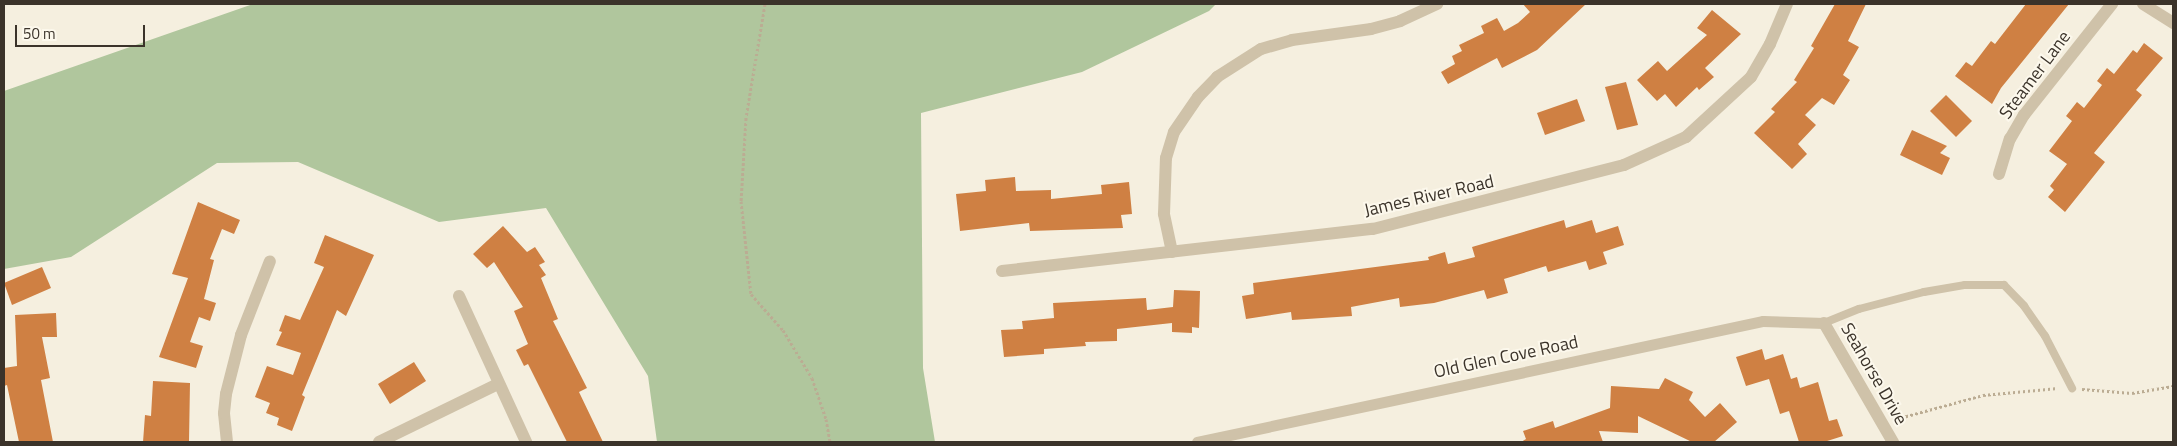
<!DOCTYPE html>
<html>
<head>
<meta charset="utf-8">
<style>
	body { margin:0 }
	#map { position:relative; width:2177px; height:446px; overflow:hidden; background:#f5efdf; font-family:"Titillium Web",sans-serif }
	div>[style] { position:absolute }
	.green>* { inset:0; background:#b0c69d }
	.building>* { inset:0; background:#cf8043 }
	.path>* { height:3px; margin-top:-1.5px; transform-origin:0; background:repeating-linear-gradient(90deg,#bbac93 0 2.5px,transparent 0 5px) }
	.service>* { height:8px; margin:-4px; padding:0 4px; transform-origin:4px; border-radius:4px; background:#cfc2a9 }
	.pedestrian>* { height:11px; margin:-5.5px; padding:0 5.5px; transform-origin:5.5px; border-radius:5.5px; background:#cfc2a9 }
	.minor>* { height:12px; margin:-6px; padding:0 6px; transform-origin:6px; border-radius:6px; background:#cfc2a9 }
	.tertiary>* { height:12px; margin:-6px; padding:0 6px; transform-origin:6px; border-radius:6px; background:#cfc2a9 }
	span { translate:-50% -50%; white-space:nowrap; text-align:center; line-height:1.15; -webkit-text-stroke:4px #fcf8ec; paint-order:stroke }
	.street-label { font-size:18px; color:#3b332a }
	.frame { position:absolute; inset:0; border:5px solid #3b332a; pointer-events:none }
	.scale { position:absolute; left:15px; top:25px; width:130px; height:22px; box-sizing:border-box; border:2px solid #3b332a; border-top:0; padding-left:6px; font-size:15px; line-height:18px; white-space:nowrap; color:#3b332a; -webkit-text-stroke:4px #fcf8ec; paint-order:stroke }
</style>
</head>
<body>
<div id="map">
	<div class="green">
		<i style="clip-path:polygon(253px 4px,1216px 4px,1209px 11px,1082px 72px,921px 113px,923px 368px,935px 442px,657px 442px,648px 376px,546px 208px,439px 222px,298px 162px,217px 163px,71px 257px,4px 269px,4px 91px)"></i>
	</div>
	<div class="building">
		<i style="clip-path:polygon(1523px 4px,1586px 4px,1537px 50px,1502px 68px,1497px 58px,1448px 84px,1441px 72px,1455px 64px,1452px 56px,1462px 51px,1459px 45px,1484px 33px,1481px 26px,1497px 18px,1504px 31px,1518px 23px,1530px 12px)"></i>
		<i style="clip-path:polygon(1835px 4px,1866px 4px,1848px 41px,1859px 47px,1843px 75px,1850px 80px,1834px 105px,1822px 98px,1805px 115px,1816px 125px,1798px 144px,1807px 154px,1792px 169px,1754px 133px,1775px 112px,1771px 109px,1797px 82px,1794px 80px,1814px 48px,1811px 46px)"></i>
		<i style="clip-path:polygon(2026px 4px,2069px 4px,2001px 88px,1992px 104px,1955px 76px,1966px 62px,1972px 66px,1991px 41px,1995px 44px)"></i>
		<i style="clip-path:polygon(1712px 10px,1741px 34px,1705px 68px,1714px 77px,1699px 90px,1697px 87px,1676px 107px,1665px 94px,1657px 101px,1637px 80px,1658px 61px,1667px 71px,1707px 35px,1697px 28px)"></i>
		<i style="clip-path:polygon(2144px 43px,2163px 58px,2136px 90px,2142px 95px,2094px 153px,2105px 162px,2065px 212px,2048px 197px,2054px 190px,2050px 186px,2067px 164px,2049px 151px,2072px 121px,2066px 116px,2077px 102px,2084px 108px,2102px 85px,2097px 81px,2107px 68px,2114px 74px,2133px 50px,2137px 53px)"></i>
		<i style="clip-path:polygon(1626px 82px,1638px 125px,1617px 130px,1605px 87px)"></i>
		<i style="clip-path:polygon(1946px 95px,1972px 121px,1956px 137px,1930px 111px)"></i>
		<i style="clip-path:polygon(1577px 99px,1585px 121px,1545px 135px,1537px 113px)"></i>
		<i style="clip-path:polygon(1912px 130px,1947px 146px,1940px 153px,1950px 158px,1942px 175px,1900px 155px)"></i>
		<i style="clip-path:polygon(1015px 177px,1016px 191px,1051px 190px,1051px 199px,1102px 194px,1101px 185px,1129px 182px,1132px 214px,1121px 215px,1123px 228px,1030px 231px,1029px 223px,960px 231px,956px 194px,986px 191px,985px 180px)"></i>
		<i style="clip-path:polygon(198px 202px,240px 220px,234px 234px,222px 229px,210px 259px,214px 260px,204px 299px,216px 303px,210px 321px,199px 317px,190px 342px,203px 346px,196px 368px,159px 357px,188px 278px,172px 274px)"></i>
		<i style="clip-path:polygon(1564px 220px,1566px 228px,1592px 220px,1596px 233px,1618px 226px,1624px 245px,1603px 252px,1607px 264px,1589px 270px,1586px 261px,1548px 272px,1546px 266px,1504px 279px,1508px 293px,1487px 299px,1484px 290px,1434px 303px,1400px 307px,1399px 298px,1351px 307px,1352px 316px,1292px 320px,1291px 312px,1246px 319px,1242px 296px,1254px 294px,1253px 283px,1429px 260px,1428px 257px,1445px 252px,1448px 264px,1475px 257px,1472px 247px)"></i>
		<i style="clip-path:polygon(503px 226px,527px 252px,535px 247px,545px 262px,539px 265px,546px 275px,541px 278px,558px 319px,553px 321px,587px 388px,579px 392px,603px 442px,567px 442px,528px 364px,524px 366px,516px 350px,528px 344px,514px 311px,523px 307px,494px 262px,487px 268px,473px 254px)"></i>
		<i style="clip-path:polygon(325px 235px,374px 255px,346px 316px,337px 310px,302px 395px,305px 397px,292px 431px,277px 425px,279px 418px,266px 413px,270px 403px,255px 397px,267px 366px,293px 375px,301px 353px,276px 345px,282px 332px,279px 331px,285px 315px,300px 320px,324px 267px,314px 263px)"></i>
		<i style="clip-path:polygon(42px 267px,51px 288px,12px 305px,4px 283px)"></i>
		<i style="clip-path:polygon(1174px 290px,1200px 291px,1199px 328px,1192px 327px,1192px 333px,1172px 332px,1172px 323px,1117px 329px,1117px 341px,1085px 342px,1086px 346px,1044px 349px,1044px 354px,1004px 357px,1001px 330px,1023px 329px,1022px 321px,1054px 318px,1053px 303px,1146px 298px,1147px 310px,1173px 307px)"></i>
		<i style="clip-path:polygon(56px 313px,57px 337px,42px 337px,50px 378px,41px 380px,53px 442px,19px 442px,7px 385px,4px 386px,4px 368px,17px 366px,15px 315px)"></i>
		<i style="clip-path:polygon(1762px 349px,1765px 360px,1783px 354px,1791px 379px,1797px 377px,1800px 388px,1818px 382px,1829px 421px,1837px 419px,1843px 436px,1824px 442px,1799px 442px,1789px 411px,1780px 414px,1769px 379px,1746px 386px,1736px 357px)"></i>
		<i style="clip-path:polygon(414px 362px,426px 381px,390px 404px,378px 384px)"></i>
		<i style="clip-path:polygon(1665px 378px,1693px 392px,1689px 400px,1705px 417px,1720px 403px,1737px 422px,1714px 442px,1692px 442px,1638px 416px,1638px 433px,1599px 431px,1603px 442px,1521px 442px,1526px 439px,1523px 431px,1553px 421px,1555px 428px,1610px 408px,1611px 386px,1659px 389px)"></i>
		<i style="clip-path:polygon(153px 381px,190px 383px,189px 442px,143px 442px,145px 415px,151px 416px)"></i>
	</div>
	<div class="path">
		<i style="left:765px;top:4px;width:116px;rotate:99.5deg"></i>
		<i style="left:746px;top:118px;width:83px;rotate:93.4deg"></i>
		<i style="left:741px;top:201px;width:94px;rotate:83.9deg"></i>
		<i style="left:751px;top:294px;width:48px;rotate:48.4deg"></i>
		<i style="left:783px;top:330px;width:56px;rotate:58.9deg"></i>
		<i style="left:812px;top:378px;width:43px;rotate:71.1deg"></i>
		<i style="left:826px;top:419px;width:23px;rotate:80deg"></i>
		<i style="left:2082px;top:389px;width:50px;rotate:4.6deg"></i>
		<i style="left:2132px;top:393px;width:42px;rotate:-9.7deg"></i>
		<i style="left:1896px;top:419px;width:90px;rotate:-15.4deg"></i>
		<i style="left:1983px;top:395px;width:75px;rotate:-5.3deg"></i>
	</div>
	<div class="service">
		<i style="left:1824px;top:323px;width:38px;rotate:-22deg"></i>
		<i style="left:1859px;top:309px;width:67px;rotate:-14.7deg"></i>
		<i style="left:1924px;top:292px;width:42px;rotate:-9.7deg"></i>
		<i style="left:1965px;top:285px;width:39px"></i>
		<i style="left:2004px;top:285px;width:29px;rotate:46deg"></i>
		<i style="left:2024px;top:306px;width:37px;rotate:55deg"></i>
		<i style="left:2045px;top:336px;width:59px;rotate:62.6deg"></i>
	</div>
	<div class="pedestrian">
		<i style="left:1197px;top:442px;width:579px;rotate:-12.07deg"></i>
		<i style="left:1763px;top:321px;width:61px;rotate:1.9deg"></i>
	</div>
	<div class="minor">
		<i style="left:1999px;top:174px;width:37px;rotate:-73deg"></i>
		<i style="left:2010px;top:139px;width:28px;rotate:-60deg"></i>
		<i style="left:2024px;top:115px;width:142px;rotate:-51.6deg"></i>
		<i style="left:1172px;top:252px;width:39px;rotate:-102deg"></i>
		<i style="left:1164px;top:214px;width:56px;rotate:-88deg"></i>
		<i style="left:1166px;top:158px;width:27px;rotate:-73deg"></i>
		<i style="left:1174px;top:132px;width:42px;rotate:-55.6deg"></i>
		<i style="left:1198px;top:97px;width:28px;rotate:-46deg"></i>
		<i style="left:1217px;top:77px;width:52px;rotate:-32.5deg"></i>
		<i style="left:1261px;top:49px;width:32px;rotate:-16deg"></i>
		<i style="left:1292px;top:40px;width:80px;rotate:-7.9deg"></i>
		<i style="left:1371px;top:29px;width:30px;rotate:-15deg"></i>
		<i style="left:1400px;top:21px;width:41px;rotate:-24.7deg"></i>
		<i style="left:1002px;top:271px;width:373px;rotate:-6.5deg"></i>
		<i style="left:1373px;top:229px;width:259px;rotate:-14.3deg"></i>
		<i style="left:1624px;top:165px;width:68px;rotate:-24.3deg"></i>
		<i style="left:1686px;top:137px;width:88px;rotate:-42.7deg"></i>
		<i style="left:1751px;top:77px;width:38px;rotate:-60deg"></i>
		<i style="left:1770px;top:44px;width:43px;rotate:-67deg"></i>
		<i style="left:459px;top:296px;width:161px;rotate:65.3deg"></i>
		<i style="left:1824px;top:323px;width:138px;rotate:59.9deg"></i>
		<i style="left:227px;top:442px;width:29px;rotate:-96deg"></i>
		<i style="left:224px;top:413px;width:19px;rotate:-84deg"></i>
		<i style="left:226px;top:394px;width:61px;rotate:-75.7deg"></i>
		<i style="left:241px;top:335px;width:79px;rotate:-68.6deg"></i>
		<i style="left:379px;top:442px;width:132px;rotate:-26deg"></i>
	</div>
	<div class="tertiary">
		<i style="left:2143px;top:4px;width:36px;rotate:32deg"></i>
	</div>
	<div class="street-label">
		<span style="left:2035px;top:75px;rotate:-53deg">Steamer Lane</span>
		<span style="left:1429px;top:196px;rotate:-13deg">James River Road</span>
		<span style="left:1506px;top:357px;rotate:-12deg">Old Glen Cove Road</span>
		<span style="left:1874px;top:374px;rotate:60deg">Seahorse Drive</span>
	</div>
	<div class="frame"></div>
	<div class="scale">50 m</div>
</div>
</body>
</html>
